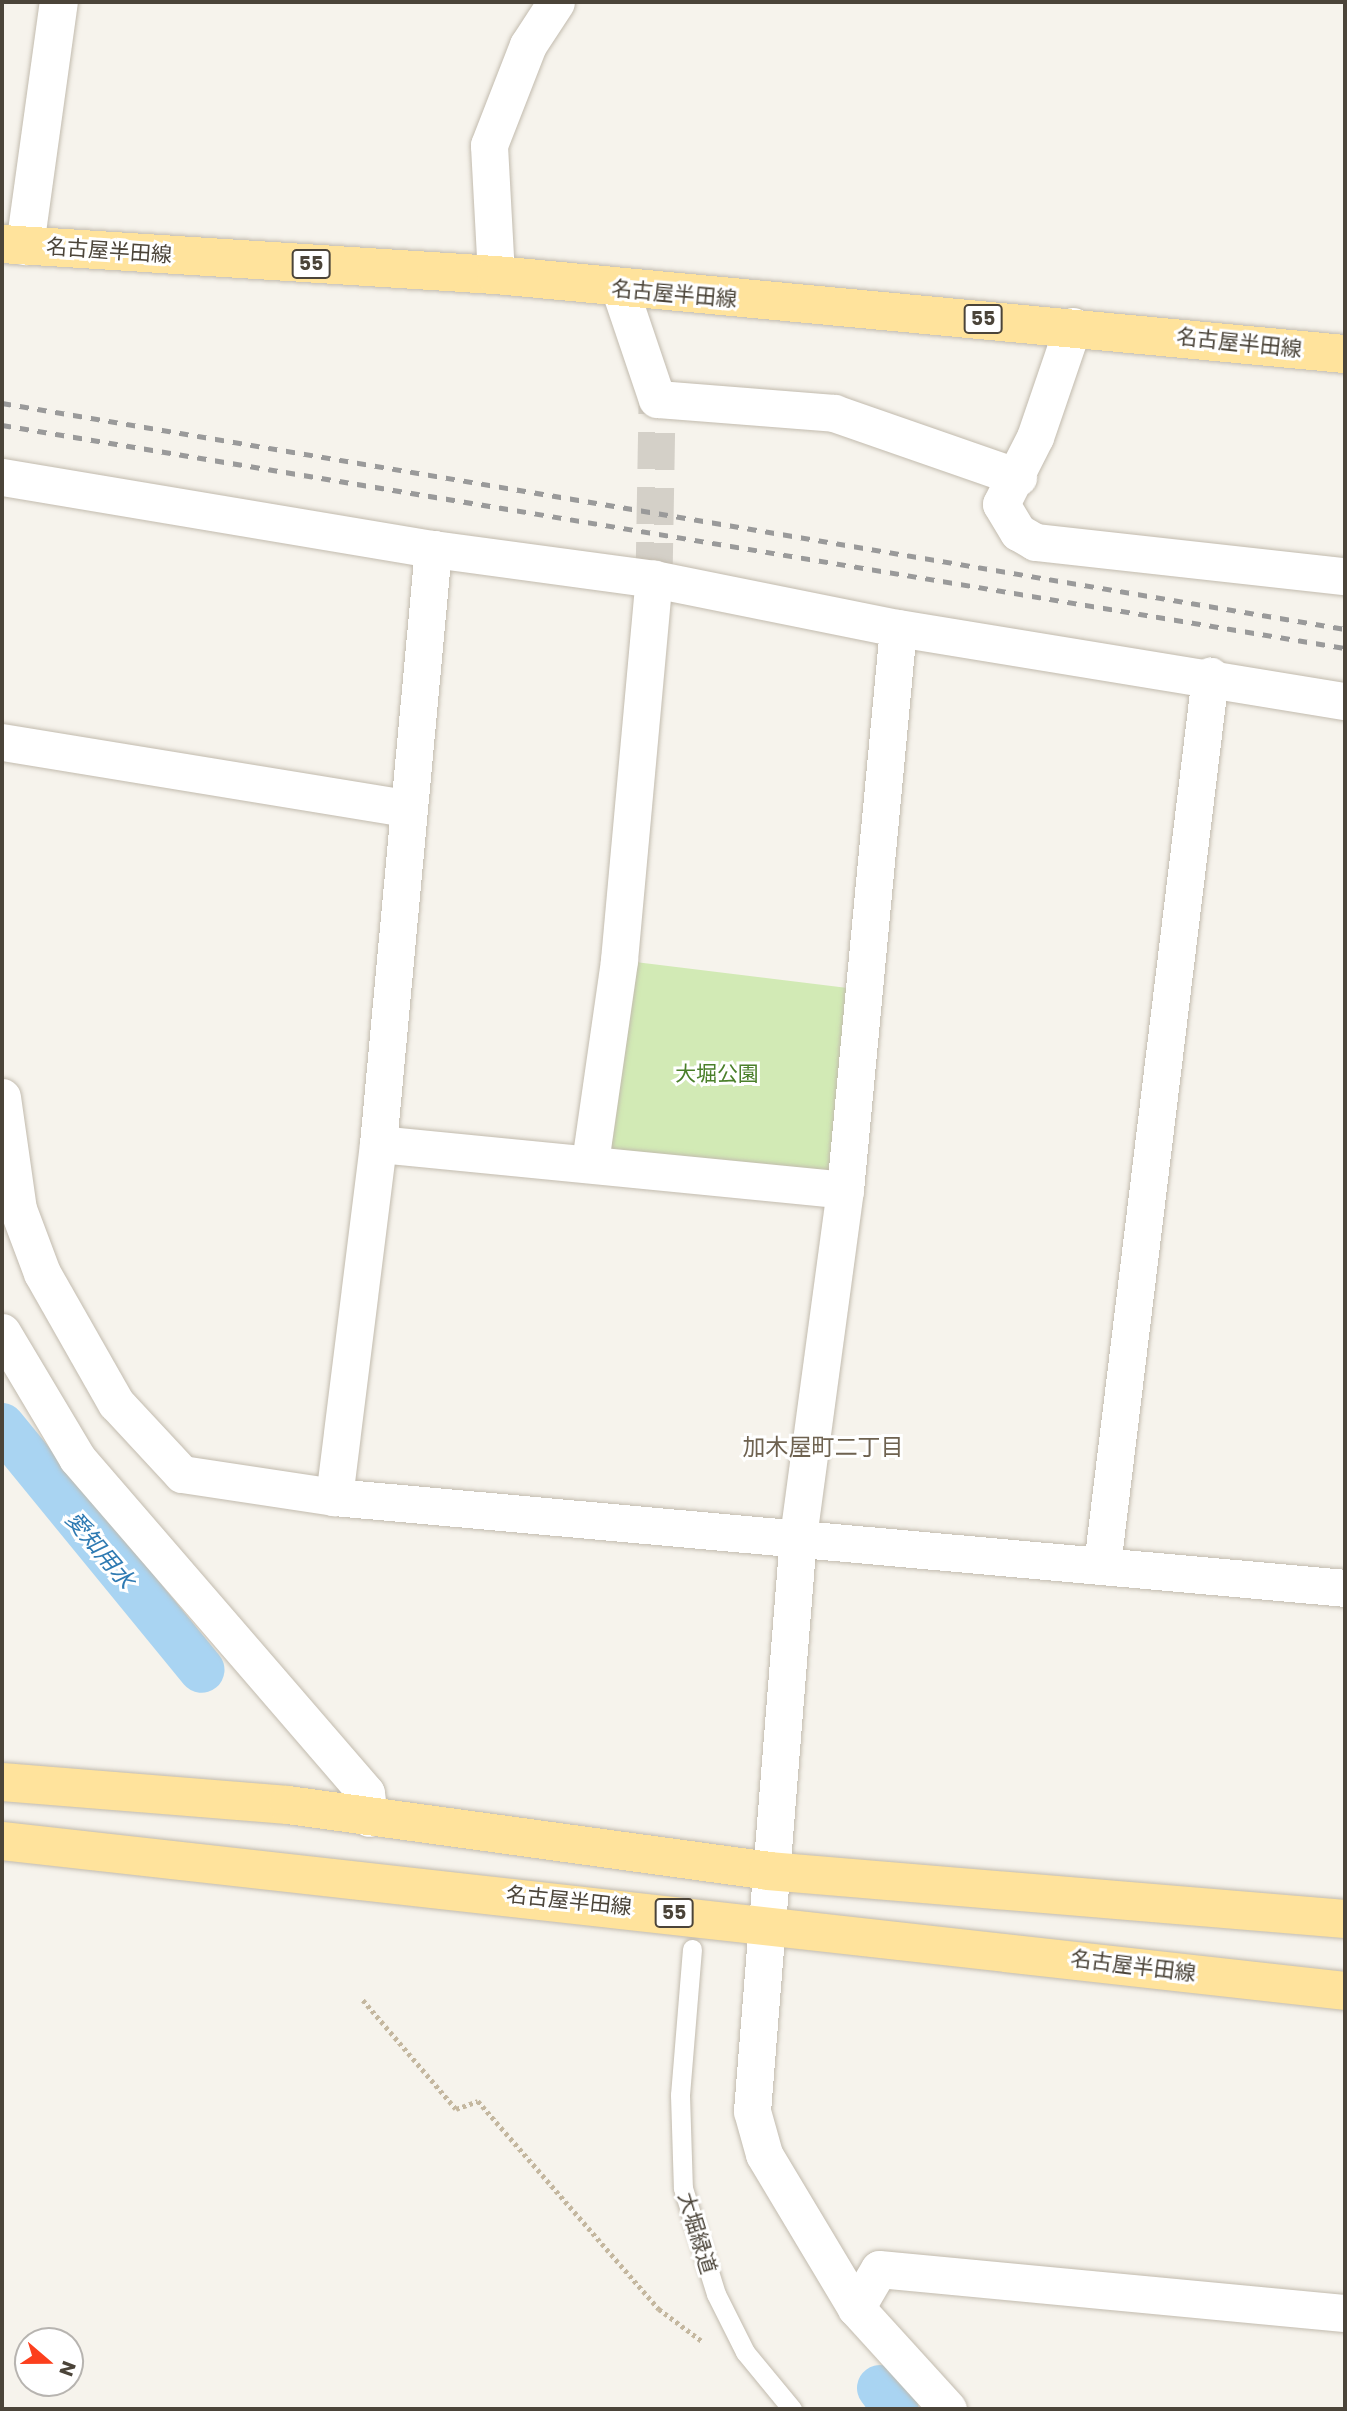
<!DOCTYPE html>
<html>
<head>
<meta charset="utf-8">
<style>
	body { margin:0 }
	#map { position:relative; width:1347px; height:2411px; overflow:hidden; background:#f6f3ec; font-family:Poppins,"Noto Sans JP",sans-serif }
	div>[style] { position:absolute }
	.green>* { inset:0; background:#d2eab5 }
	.canal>* { height:46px; margin:-23px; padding:0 23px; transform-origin:23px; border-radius:23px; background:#a9d4f2 }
	.minor-tunnel>* { height:37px; margin-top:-18.5px; transform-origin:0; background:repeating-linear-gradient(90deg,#d4d0c8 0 37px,transparent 0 55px) }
	.path>* { height:4.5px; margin-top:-2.25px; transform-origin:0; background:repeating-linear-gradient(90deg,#c4b79f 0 3.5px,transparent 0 7px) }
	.roads { filter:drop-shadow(0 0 2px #c2bbae) drop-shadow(0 0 2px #c2bbae) }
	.service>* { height:19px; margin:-9.5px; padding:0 9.5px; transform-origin:9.5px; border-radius:9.5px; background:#fff }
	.minor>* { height:37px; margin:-18.5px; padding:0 18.5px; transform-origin:18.5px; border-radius:18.5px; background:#fff }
	.tertiary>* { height:38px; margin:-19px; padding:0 19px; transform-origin:19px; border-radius:19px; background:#fff }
	.primary>* { height:38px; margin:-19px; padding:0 19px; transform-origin:19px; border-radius:19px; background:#ffe39c }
	.rail>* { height:5px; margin-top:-2.5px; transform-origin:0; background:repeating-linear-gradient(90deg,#9a9a9a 0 9px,transparent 0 18px) }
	span { translate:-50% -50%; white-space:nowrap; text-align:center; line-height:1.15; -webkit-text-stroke:6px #fff; paint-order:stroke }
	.shield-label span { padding:2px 5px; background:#fff; border:2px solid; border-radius:5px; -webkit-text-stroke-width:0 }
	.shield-label { font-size:19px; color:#4b4439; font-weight:700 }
	.street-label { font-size:21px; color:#4b4439 }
	.park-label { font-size:21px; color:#4a7f2a }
	.neighbourhood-label { font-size:23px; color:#6e6250 }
	.water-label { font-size:23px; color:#2e7ab2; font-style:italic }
	.frame { position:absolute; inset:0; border:4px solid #4b4439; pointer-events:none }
	.north { position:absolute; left:14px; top:2327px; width:70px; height:70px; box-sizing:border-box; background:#fff; border:2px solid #b7b4b0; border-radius:50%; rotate:110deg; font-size:19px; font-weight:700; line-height:28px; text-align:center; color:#4b4439 }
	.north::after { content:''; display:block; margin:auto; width:24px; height:32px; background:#fc3f1d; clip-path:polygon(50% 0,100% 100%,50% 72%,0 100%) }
</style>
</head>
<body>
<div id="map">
	<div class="green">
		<i style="clip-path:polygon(619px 960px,864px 990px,845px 1190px,590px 1162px)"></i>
	</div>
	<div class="canal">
		<i style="left:2px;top:1426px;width:315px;rotate:50.7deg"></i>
		<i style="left:880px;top:2388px;width:26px;rotate:53deg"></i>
	</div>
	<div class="minor-tunnel">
		<i style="left:654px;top:579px;width:180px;rotate:-89deg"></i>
	</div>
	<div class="path">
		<i style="left:363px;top:2000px;width:143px;rotate:49.5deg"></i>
		<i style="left:456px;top:2109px;width:23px;rotate:-20deg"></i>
		<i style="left:478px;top:2101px;width:276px;rotate:49deg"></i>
		<i style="left:659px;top:2309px;width:54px;rotate:36.7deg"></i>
	</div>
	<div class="roads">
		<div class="service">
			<i style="left:692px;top:1949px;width:146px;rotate:94.7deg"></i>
			<i style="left:680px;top:2095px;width:93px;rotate:88.2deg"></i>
			<i style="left:683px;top:2188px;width:111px;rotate:72.7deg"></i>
			<i style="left:716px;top:2294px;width:65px;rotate:63.4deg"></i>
			<i style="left:745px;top:2352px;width:74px;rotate:50.5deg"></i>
		</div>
		<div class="minor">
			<i style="left:496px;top:275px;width:130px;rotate:-93.1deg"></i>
			<i style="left:489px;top:145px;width:107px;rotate:-68.7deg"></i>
			<i style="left:528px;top:45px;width:51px;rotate:-56.9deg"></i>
			<i style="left:620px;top:290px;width:115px;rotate:71.3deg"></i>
			<i style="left:657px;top:399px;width:178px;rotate:4.5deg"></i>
			<i style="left:834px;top:413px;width:195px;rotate:19.2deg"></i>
			<i style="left:1073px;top:326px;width:117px;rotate:108.9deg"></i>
			<i style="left:1035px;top:437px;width:75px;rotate:116.9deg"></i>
			<i style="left:1001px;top:504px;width:33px;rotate:59deg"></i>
			<i style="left:1018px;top:532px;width:20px;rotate:30deg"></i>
			<i style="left:1035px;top:542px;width:312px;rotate:6.3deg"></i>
			<i style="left:2px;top:477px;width:437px;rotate:9.5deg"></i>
			<i style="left:433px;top:549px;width:598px;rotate:95.28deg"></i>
			<i style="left:378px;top:1144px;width:356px;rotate:97.1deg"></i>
			<i style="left:433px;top:549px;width:223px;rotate:7.7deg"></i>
			<i style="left:654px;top:579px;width:249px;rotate:11.4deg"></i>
			<i style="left:2px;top:742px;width:412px;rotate:9.3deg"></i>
			<i style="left:2px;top:1097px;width:113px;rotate:81.9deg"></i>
			<i style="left:18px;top:1209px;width:68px;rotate:69.4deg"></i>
			<i style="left:42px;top:1273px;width:150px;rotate:60.4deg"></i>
			<i style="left:116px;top:1403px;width:97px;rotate:47.1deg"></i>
			<i style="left:182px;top:1474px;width:154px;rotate:8.6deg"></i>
			<i style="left:334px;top:1497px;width:1015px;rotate:5.14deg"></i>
			<i style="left:378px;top:1144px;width:469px;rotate:5.6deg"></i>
			<i style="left:590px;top:1162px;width:204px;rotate:-81.8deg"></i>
			<i style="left:619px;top:960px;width:383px;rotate:-84.8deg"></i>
			<i style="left:2px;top:1332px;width:147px;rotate:59.2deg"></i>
			<i style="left:77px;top:1458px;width:442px;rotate:49.2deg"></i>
			<i style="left:366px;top:1793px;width:25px;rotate:83deg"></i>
			<i style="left:1102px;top:1565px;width:896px;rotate:-83.07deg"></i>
			<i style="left:856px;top:2308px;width:45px;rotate:-59.5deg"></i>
			<i style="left:879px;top:2269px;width:468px;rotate:5.4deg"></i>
			<i style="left:948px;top:2409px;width:137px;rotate:-132.3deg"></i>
			<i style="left:856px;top:2308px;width:179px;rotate:-120.9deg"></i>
			<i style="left:764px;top:2154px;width:45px;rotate:-105.6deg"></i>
			<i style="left:752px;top:2111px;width:576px;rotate:-85.42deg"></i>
			<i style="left:798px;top:1537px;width:350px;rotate:-82.3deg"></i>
			<i style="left:845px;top:1190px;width:564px;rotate:-84.61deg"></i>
			<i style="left:898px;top:628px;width:453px;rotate:9.3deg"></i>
		</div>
		<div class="tertiary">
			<i style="left:25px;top:246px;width:246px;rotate:-82.1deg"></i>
		</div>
		<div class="primary">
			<i style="left:2px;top:244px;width:495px;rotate:3.6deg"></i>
			<i style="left:496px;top:275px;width:853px;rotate:5.32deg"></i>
			<i style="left:2px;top:1782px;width:287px;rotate:4.6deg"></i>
			<i style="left:288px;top:1805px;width:485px;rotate:7.8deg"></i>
			<i style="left:768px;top:1871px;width:579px;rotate:4.76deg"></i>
			<i style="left:2px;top:1841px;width:1351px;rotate:6.37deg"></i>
		</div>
	</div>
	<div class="rail">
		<i style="left:2px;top:403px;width:1362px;rotate:9.55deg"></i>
		<i style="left:2px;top:425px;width:1361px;rotate:9.43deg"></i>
	</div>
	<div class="shield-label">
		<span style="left:311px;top:264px">55</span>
		<span style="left:983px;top:319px">55</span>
		<span style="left:674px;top:1913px">55</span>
	</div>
	<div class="street-label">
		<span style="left:109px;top:251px;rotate:4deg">名古屋半田線</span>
		<span style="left:674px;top:294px;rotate:5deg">名古屋半田線</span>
		<span style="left:1239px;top:343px;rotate:6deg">名古屋半田線</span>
		<span style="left:569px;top:1901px;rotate:6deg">名古屋半田線</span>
		<span style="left:1133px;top:1966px;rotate:7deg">名古屋半田線</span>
		<span style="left:697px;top:2233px;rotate:73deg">大堀緑道</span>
	</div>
	<div class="park-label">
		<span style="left:717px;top:1074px">大堀公園</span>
	</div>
	<div class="neighbourhood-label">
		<span style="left:823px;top:1447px">加木屋町二丁目</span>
	</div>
	<div class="water-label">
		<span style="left:100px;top:1550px;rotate:50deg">愛知用水</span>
	</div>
	<div class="frame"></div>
	<div class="north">N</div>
</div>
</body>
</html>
